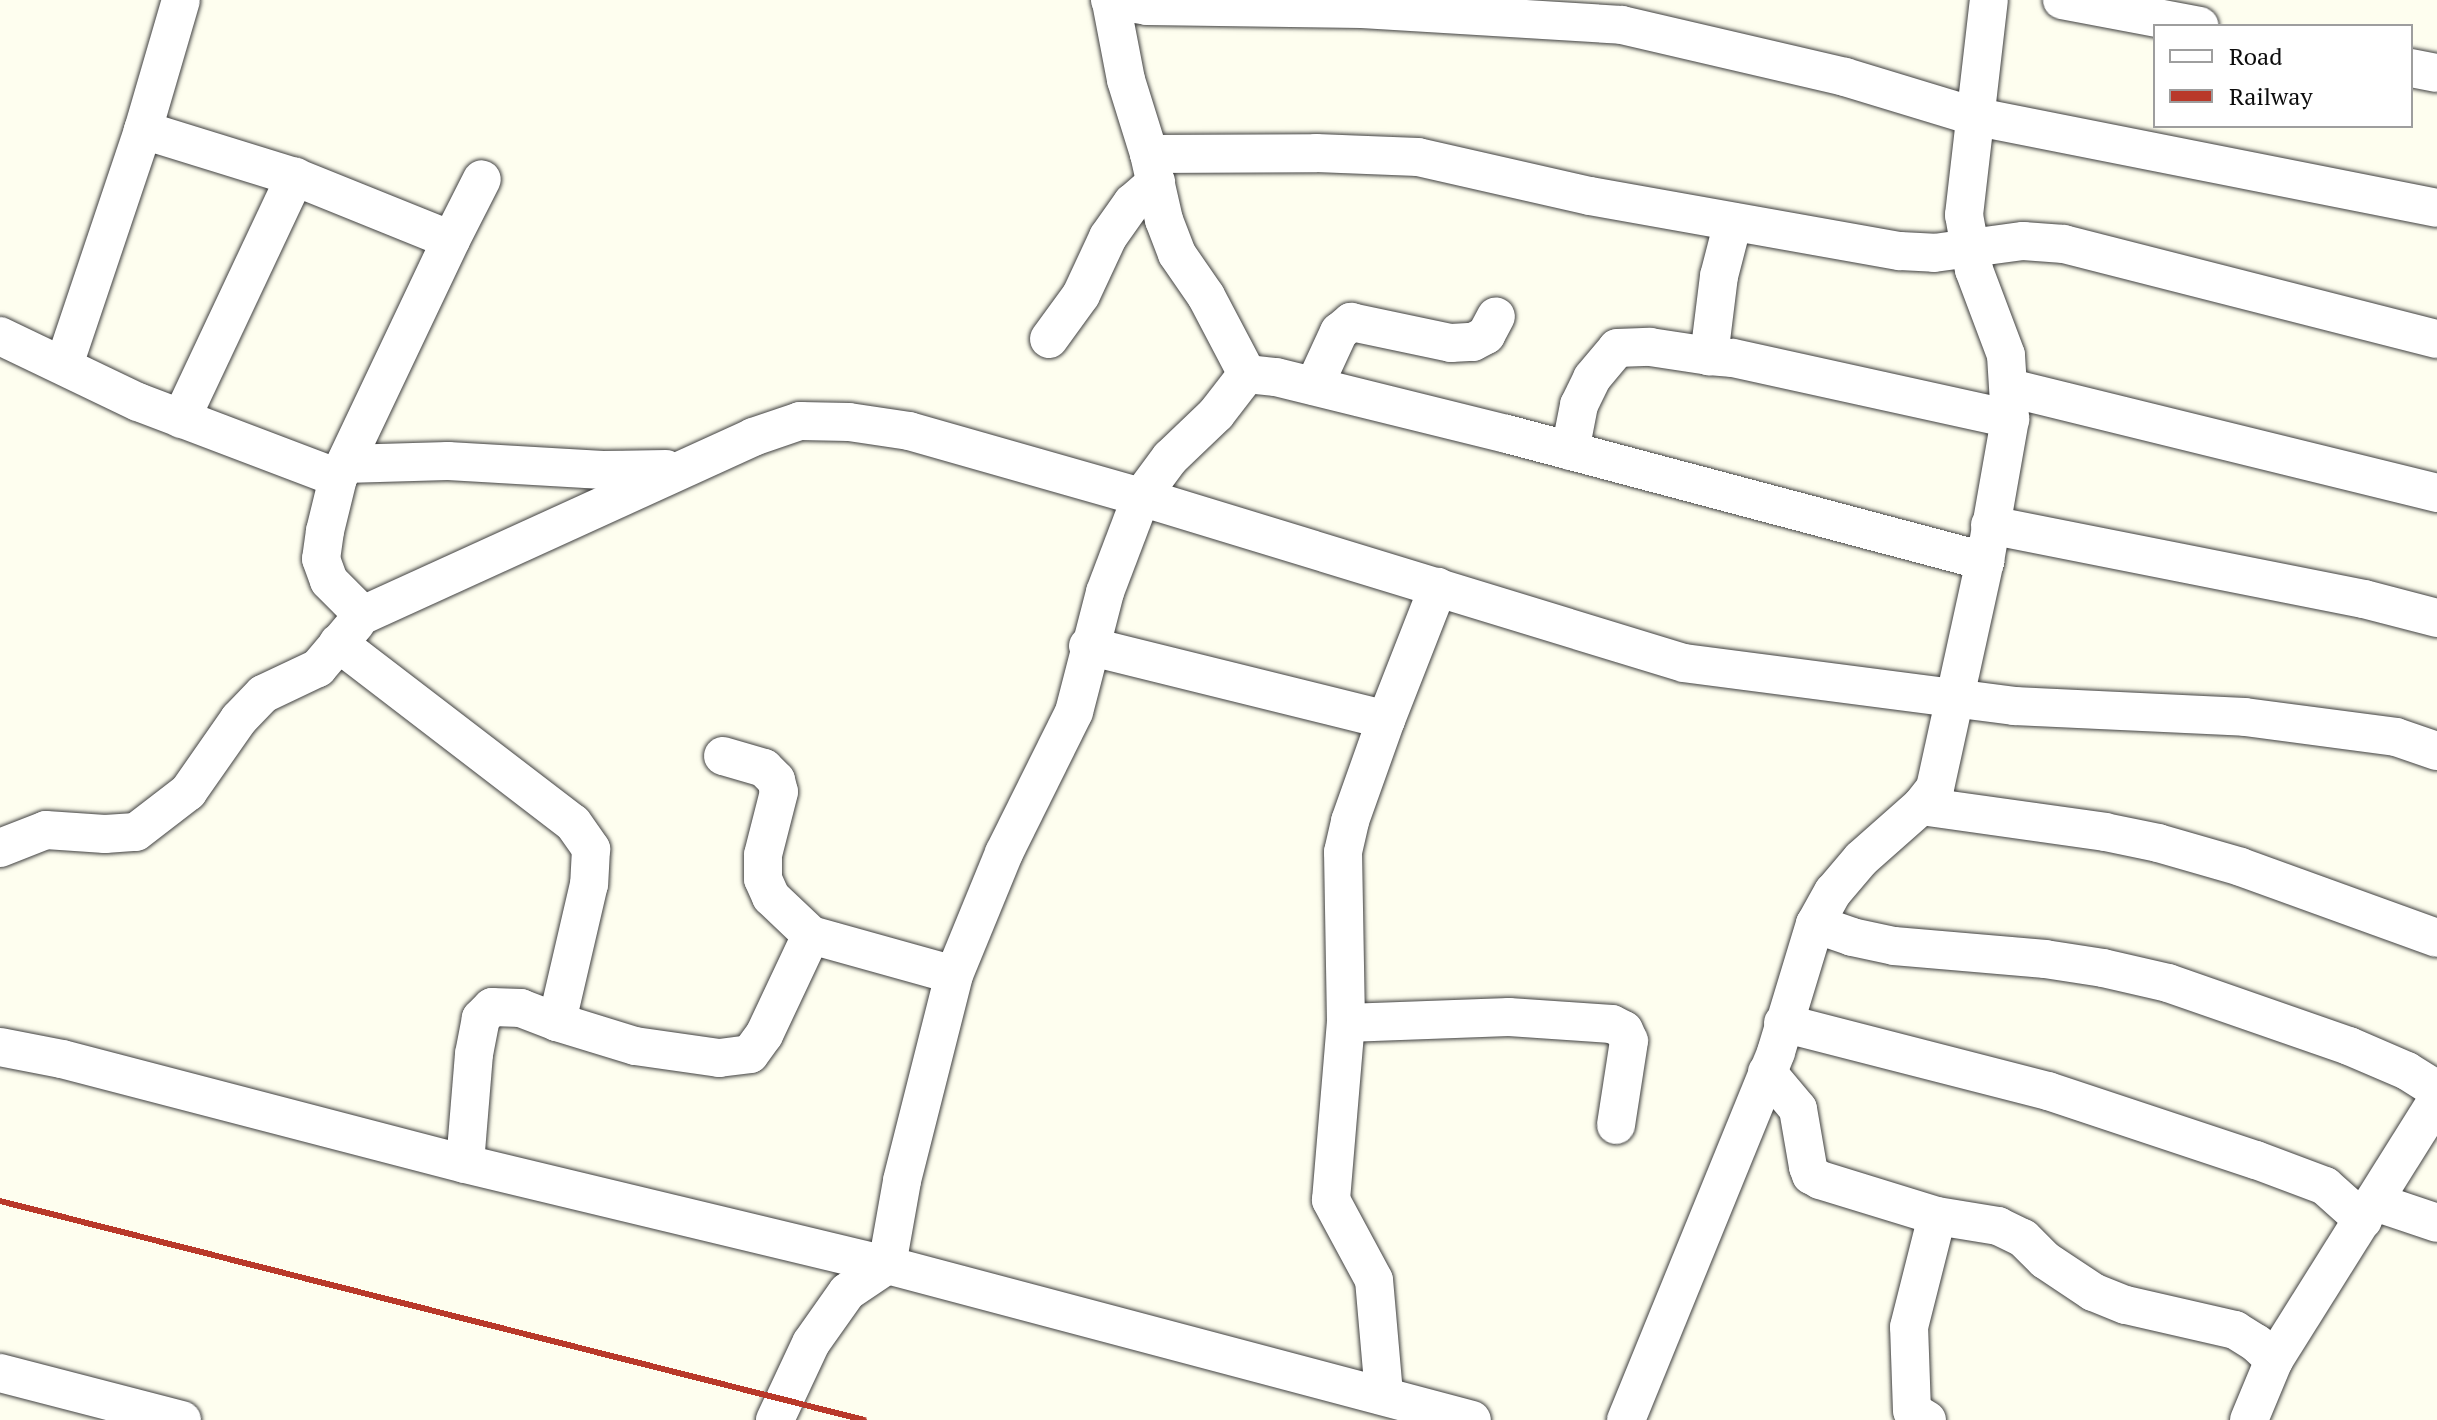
<!DOCTYPE html>
<html>
<head>
<meta charset="utf-8">
<style>
	body { margin:0 }
	#map { position:relative; width:2437px; height:1420px; overflow:hidden; background:#fefeef; font-family:"PT Serif",serif }
	div>[style] { position:absolute }
	.roads { filter:drop-shadow(0 0 2px #404040) drop-shadow(0 0 2px #404040) }
	.minor>* { height:38px; margin:-19px; padding:0 19px; transform-origin:19px; border-radius:19px; background:#fff }
	.rail>* { height:6px; margin:-3px; padding:0 3px; transform-origin:3px; border-radius:3px; background:#b9392a }
	span { translate:-50% -50%; white-space:nowrap; text-align:center; line-height:1.15; -webkit-text-stroke:8px #fff; paint-order:stroke }
	.legend { position:absolute; left:2153px; top:24px; width:260px; height:104px; box-sizing:border-box; background:#fff; border:2px solid #9e9e9e; margin:0; padding:10px 14px; list-style:none; font-size:24px; color:#0d0d0d }
	.legend li { display:flex; align-items:center; gap:16px; height:40px }
	.legend b { width:40px; border:2px solid #9e9e9e }
</style>
</head>
<body>
<div id="map">
	<div class="roads">
		<div class="minor">
			<i style="left:1110px;top:0;width:37px;rotate:9deg"></i>
			<i style="left:1147px;top:6px;width:215px;rotate:0.8deg"></i>
			<i style="left:1362px;top:9px;width:260px;rotate:3.5deg"></i>
			<i style="left:1622px;top:25px;width:229px;rotate:13.1deg"></i>
			<i style="left:1845px;top:77px;width:134px;rotate:16.9deg"></i>
			<i style="left:1973px;top:116px;width:473px;rotate:11.2deg"></i>
			<i style="left:2062px;top:0;width:140px;rotate:10.7deg"></i>
			<i style="left:1111px;top:2px;width:79px;rotate:79.1deg"></i>
			<i style="left:1126px;top:80px;width:77px;rotate:72.7deg"></i>
			<i style="left:1149px;top:154px;width:68px;rotate:77.2deg"></i>
			<i style="left:1164px;top:220px;width:36px;rotate:69deg"></i>
			<i style="left:1177px;top:254px;width:51px;rotate:55.4deg"></i>
			<i style="left:1206px;top:296px;width:88px;rotate:62.3deg"></i>
			<i style="left:2411px;top:68px;width:26px;rotate:11deg"></i>
			<i style="left:143px;top:130px;width:159px;rotate:17.2deg"></i>
			<i style="left:295px;top:177px;width:168px;rotate:22deg"></i>
			<i style="left:451px;top:240px;width:263px;rotate:115.4deg"></i>
			<i style="left:338px;top:478px;width:55px;rotate:103.8deg"></i>
			<i style="left:325px;top:531px;width:28px;rotate:98deg"></i>
			<i style="left:321px;top:559px;width:23px;rotate:70deg"></i>
			<i style="left:329px;top:581px;width:48px;rotate:45deg"></i>
			<i style="left:363px;top:615px;width:429px;rotate:-24.5deg"></i>
			<i style="left:753px;top:437px;width:50px;rotate:-18.8deg"></i>
			<i style="left:800px;top:421px;width:49px;rotate:1.2deg"></i>
			<i style="left:849px;top:422px;width:61px;rotate:8.5deg"></i>
			<i style="left:909px;top:431px;width:241px;rotate:15.9deg"></i>
			<i style="left:1141px;top:497px;width:568px;rotate:17deg"></i>
			<i style="left:1684px;top:663px;width:333px;rotate:7.4deg"></i>
			<i style="left:2014px;top:706px;width:231px;rotate:2.7deg"></i>
			<i style="left:2245px;top:717px;width:152px;rotate:7.5deg"></i>
			<i style="left:2396px;top:737px;width:43px;rotate:18.9deg"></i>
			<i style="left:1149px;top:154px;width:167px;rotate:-0.3deg"></i>
			<i style="left:1316px;top:153px;width:102px;rotate:2.2deg"></i>
			<i style="left:1418px;top:157px;width:176px;rotate:12.8deg"></i>
			<i style="left:1590px;top:196px;width:315px;rotate:10.1deg"></i>
			<i style="left:1900px;top:251px;width:34px;rotate:3deg"></i>
			<i style="left:1934px;top:253px;width:90px;rotate:-7.7deg"></i>
			<i style="left:2023px;top:241px;width:41px;rotate:4.2deg"></i>
			<i style="left:2064px;top:244px;width:385px;rotate:14.3deg"></i>
			<i style="left:1733px;top:222px;width:56px;rotate:104.5deg"></i>
			<i style="left:1719px;top:276px;width:81px;rotate:97.1deg"></i>
			<i style="left:1709px;top:356px;width:24px;rotate:5deg"></i>
			<i style="left:1733px;top:358px;width:284px;rotate:12.4deg"></i>
			<i style="left:451px;top:240px;width:68px;rotate:-63.1deg"></i>
			<i style="left:0;top:336px;width:153px;rotate:25.6deg"></i>
			<i style="left:138px;top:402px;width:214px;rotate:20.8deg"></i>
			<i style="left:1049px;top:339px;width:54px;rotate:-54deg"></i>
			<i style="left:1081px;top:295px;width:64px;rotate:-65deg"></i>
			<i style="left:1108px;top:237px;width:42px;rotate:-54.8deg"></i>
			<i style="left:1132px;top:203px;width:32px;rotate:-41deg"></i>
			<i style="left:64px;top:365px;width:248px;rotate:-71.4deg"></i>
			<i style="left:143px;top:130px;width:135px;rotate:-73.7deg"></i>
			<i style="left:1314px;top:386px;width:60px;rotate:-65.2deg"></i>
			<i style="left:1339px;top:332px;width:16px;rotate:-40deg"></i>
			<i style="left:1351px;top:322px;width:102px;rotate:11.9deg"></i>
			<i style="left:1451px;top:343px;width:22px;rotate:-3deg"></i>
			<i style="left:1473px;top:342px;width:15px;rotate:-28deg"></i>
			<i style="left:1486px;top:335px;width:21px;rotate:-62deg"></i>
			<i style="left:2010px;top:388px;width:440px;rotate:13.8deg"></i>
			<i style="left:181px;top:419px;width:268px;rotate:-64.8deg"></i>
			<i style="left:1570px;top:451px;width:47px;rotate:-78.9deg"></i>
			<i style="left:1579px;top:405px;width:30px;rotate:-64deg"></i>
			<i style="left:1592px;top:378px;width:39px;rotate:-50deg"></i>
			<i style="left:1617px;top:348px;width:33px;rotate:-2deg"></i>
			<i style="left:1650px;top:347px;width:60px;rotate:8.7deg"></i>
			<i style="left:345px;top:464px;width:103px;rotate:-1.7deg"></i>
			<i style="left:448px;top:461px;width:155px;rotate:3.3deg"></i>
			<i style="left:603px;top:470px;width:63px;rotate:-0.9deg"></i>
			<i style="left:1990px;top:525px;width:381px;rotate:11.2deg"></i>
			<i style="left:2364px;top:599px;width:75px;rotate:14.6deg"></i>
			<i style="left:338px;top:643px;width:296px;rotate:37.5deg"></i>
			<i style="left:573px;top:823px;width:32px;rotate:55deg"></i>
			<i style="left:591px;top:849px;width:35px;rotate:93deg"></i>
			<i style="left:589px;top:884px;width:142px;rotate:103.1deg"></i>
			<i style="left:557px;top:1022px;width:39px;rotate:-159deg"></i>
			<i style="left:521px;top:1008px;width:29px;rotate:-178deg"></i>
			<i style="left:492px;top:1007px;width:16px;rotate:135deg"></i>
			<i style="left:481px;top:1018px;width:37px;rotate:101deg"></i>
			<i style="left:474px;top:1054px;width:110px;rotate:94.7deg"></i>
			<i style="left:1088px;top:646px;width:307px;rotate:13.9deg"></i>
			<i style="left:1386px;top:720px;width:143px;rotate:-68.6deg"></i>
			<i style="left:723px;top:756px;width:43px;rotate:16.3deg"></i>
			<i style="left:764px;top:768px;width:17px;rotate:45deg"></i>
			<i style="left:776px;top:780px;width:12px;rotate:76deg"></i>
			<i style="left:779px;top:792px;width:65px;rotate:104.3deg"></i>
			<i style="left:763px;top:855px;width:24px;rotate:90deg"></i>
			<i style="left:763px;top:879px;width:20px;rotate:66deg"></i>
			<i style="left:771px;top:897px;width:55px;rotate:43.5deg"></i>
			<i style="left:1921px;top:806px;width:186px;rotate:8deg"></i>
			<i style="left:2105px;top:832px;width:54px;rotate:11.7deg"></i>
			<i style="left:2158px;top:843px;width:86px;rotate:16.1deg"></i>
			<i style="left:2241px;top:867px;width:208px;rotate:19.9deg"></i>
			<i style="left:0;top:848px;width:49px;rotate:-21.4deg"></i>
			<i style="left:46px;top:830px;width:59px;rotate:3.9deg"></i>
			<i style="left:105px;top:834px;width:31px;rotate:-4deg"></i>
			<i style="left:136px;top:832px;width:66px;rotate:-37.6deg"></i>
			<i style="left:188px;top:792px;width:89px;rotate:-55.1deg"></i>
			<i style="left:239px;top:719px;width:35px;rotate:-46deg"></i>
			<i style="left:263px;top:694px;width:61px;rotate:-25.3deg"></i>
			<i style="left:318px;top:668px;width:59px;rotate:-49.8deg"></i>
			<i style="left:1815px;top:924px;width:39px;rotate:19deg"></i>
			<i style="left:1852px;top:937px;width:43px;rotate:12.1deg"></i>
			<i style="left:1894px;top:946px;width:152px;rotate:4.9deg"></i>
			<i style="left:2045px;top:959px;width:59px;rotate:8.8deg"></i>
			<i style="left:2103px;top:968px;width:67px;rotate:13deg"></i>
			<i style="left:2168px;top:983px;width:192px;rotate:19.2deg"></i>
			<i style="left:2349px;top:1046px;width:63px;rotate:23.3deg"></i>
			<i style="left:2407px;top:1071px;width:36px;rotate:32deg"></i>
			<i style="left:954px;top:975px;width:132px;rotate:-67.7deg"></i>
			<i style="left:1004px;top:853px;width:157px;rotate:-63.6deg"></i>
			<i style="left:1074px;top:712px;width:124px;rotate:-75.5deg"></i>
			<i style="left:1105px;top:592px;width:102px;rotate:-69.2deg"></i>
			<i style="left:1141px;top:497px;width:49px;rotate:-53.4deg"></i>
			<i style="left:1170px;top:458px;width:64px;rotate:-43.7deg"></i>
			<i style="left:1216px;top:414px;width:51px;rotate:-52.2deg"></i>
			<i style="left:1247px;top:374px;width:29px;rotate:6deg"></i>
			<i style="left:1276px;top:377px;width:238px;rotate:13.9deg"></i>
			<i style="left:1507px;top:434px;width:495px;rotate:14.9deg"></i>
			<i style="left:557px;top:1022px;width:82px;rotate:17.1deg"></i>
			<i style="left:635px;top:1046px;width:85px;rotate:8.1deg"></i>
			<i style="left:719px;top:1058px;width:31px;rotate:-7deg"></i>
			<i style="left:750px;top:1054px;width:24px;rotate:-54deg"></i>
			<i style="left:764px;top:1035px;width:110px;rotate:-64.8deg"></i>
			<i style="left:811px;top:935px;width:148px;rotate:15.6deg"></i>
			<i style="left:954px;top:975px;width:212px;rotate:104.2deg"></i>
			<i style="left:902px;top:1181px;width:85px;rotate:100.1deg"></i>
			<i style="left:887px;top:1265px;width:48px;rotate:146deg"></i>
			<i style="left:847px;top:1292px;width:62px;rotate:125.2deg"></i>
			<i style="left:811px;top:1343px;width:85px;rotate:115.1deg"></i>
			<i style="left:1346px;top:1023px;width:163px;rotate:-2.1deg"></i>
			<i style="left:1509px;top:1017px;width:103px;rotate:3.9deg"></i>
			<i style="left:1612px;top:1024px;width:13px;rotate:27deg"></i>
			<i style="left:1624px;top:1030px;width:12px;rotate:66deg"></i>
			<i style="left:1629px;top:1041px;width:85px;rotate:98.8deg"></i>
			<i style="left:1783px;top:1023px;width:274px;rotate:14.4deg"></i>
			<i style="left:2048px;top:1091px;width:219px;rotate:18.4deg"></i>
			<i style="left:2256px;top:1160px;width:74px;rotate:20.6deg"></i>
			<i style="left:2325px;top:1186px;width:51px;rotate:41.8deg"></i>
			<i style="left:0;top:1047px;width:63px;rotate:11deg"></i>
			<i style="left:62px;top:1059px;width:416px;rotate:14.6deg"></i>
			<i style="left:465px;top:1164px;width:434px;rotate:13.5deg"></i>
			<i style="left:887px;top:1265px;width:605px;rotate:14.84deg"></i>
			<i style="left:1767px;top:1072px;width:48px;rotate:50deg"></i>
			<i style="left:1798px;top:1109px;width:59px;rotate:80.2deg"></i>
			<i style="left:1808px;top:1167px;width:9px;rotate:69deg"></i>
			<i style="left:1811px;top:1175px;width:10px;rotate:29deg"></i>
			<i style="left:1820px;top:1180px;width:122px;rotate:17.1deg"></i>
			<i style="left:1937px;top:1216px;width:62px;rotate:9.3deg"></i>
			<i style="left:1998px;top:1226px;width:28px;rotate:26deg"></i>
			<i style="left:2023px;top:1238px;width:31px;rotate:45deg"></i>
			<i style="left:2045px;top:1260px;width:58px;rotate:33.7deg"></i>
			<i style="left:2093px;top:1292px;width:35px;rotate:22deg"></i>
			<i style="left:2126px;top:1305px;width:112px;rotate:12.9deg"></i>
			<i style="left:2235px;top:1330px;width:25px;rotate:32deg"></i>
			<i style="left:2256px;top:1343px;width:25px;rotate:43deg"></i>
			<i style="left:2375px;top:1202px;width:65px;rotate:18.7deg"></i>
			<i style="left:0;top:1373px;width:188px;rotate:14.5deg"></i>
			<i style="left:1384px;top:1394px;width:114px;rotate:-95deg"></i>
			<i style="left:1374px;top:1280px;width:91px;rotate:-118.3deg"></i>
			<i style="left:1331px;top:1200px;width:178px;rotate:-85.2deg"></i>
			<i style="left:1346px;top:1023px;width:171px;rotate:-91deg"></i>
			<i style="left:1343px;top:852px;width:32px;rotate:-77deg"></i>
			<i style="left:1350px;top:821px;width:107px;rotate:-70.4deg"></i>
			<i style="left:1626px;top:1420px;width:397px;rotate:-67.8deg"></i>
			<i style="left:1776px;top:1052px;width:134px;rotate:-73.1deg"></i>
			<i style="left:1815px;top:924px;width:37px;rotate:-61deg"></i>
			<i style="left:1833px;top:892px;width:43px;rotate:-49.7deg"></i>
			<i style="left:1861px;top:859px;width:80px;rotate:-41.5deg"></i>
			<i style="left:1921px;top:806px;width:23px;rotate:-52deg"></i>
			<i style="left:1935px;top:788px;width:232px;rotate:-77.6deg"></i>
			<i style="left:1985px;top:561px;width:144px;rotate:-80deg"></i>
			<i style="left:2010px;top:419px;width:64px;rotate:-93.6deg"></i>
			<i style="left:2006px;top:355px;width:91px;rotate:-110.6deg"></i>
			<i style="left:1974px;top:270px;width:56px;rotate:-100.3deg"></i>
			<i style="left:1964px;top:215px;width:216px;rotate:-83.4deg"></i>
			<i style="left:1927px;top:1420px;width:17px;rotate:-149deg"></i>
			<i style="left:1912px;top:1411px;width:84px;rotate:-92deg"></i>
			<i style="left:1909px;top:1327px;width:114px;rotate:-75.8deg"></i>
			<i style="left:2249px;top:1420px;width:65px;rotate:-67.4deg"></i>
			<i style="left:2274px;top:1360px;width:307px;rotate:-57.9deg"></i>
		</div>
	</div>
	<div class="rail">
		<i style="left:0;top:1201px;width:891px;rotate:14.22deg"></i>
	</div>
	<ul class="legend">
	<li><b style="height:10px;background:#fff"></b>Road</li>
	<li><b style="height:10px;background:#b9392a"></b>Railway</li>
	</ul>
</div>
</body>
</html>
